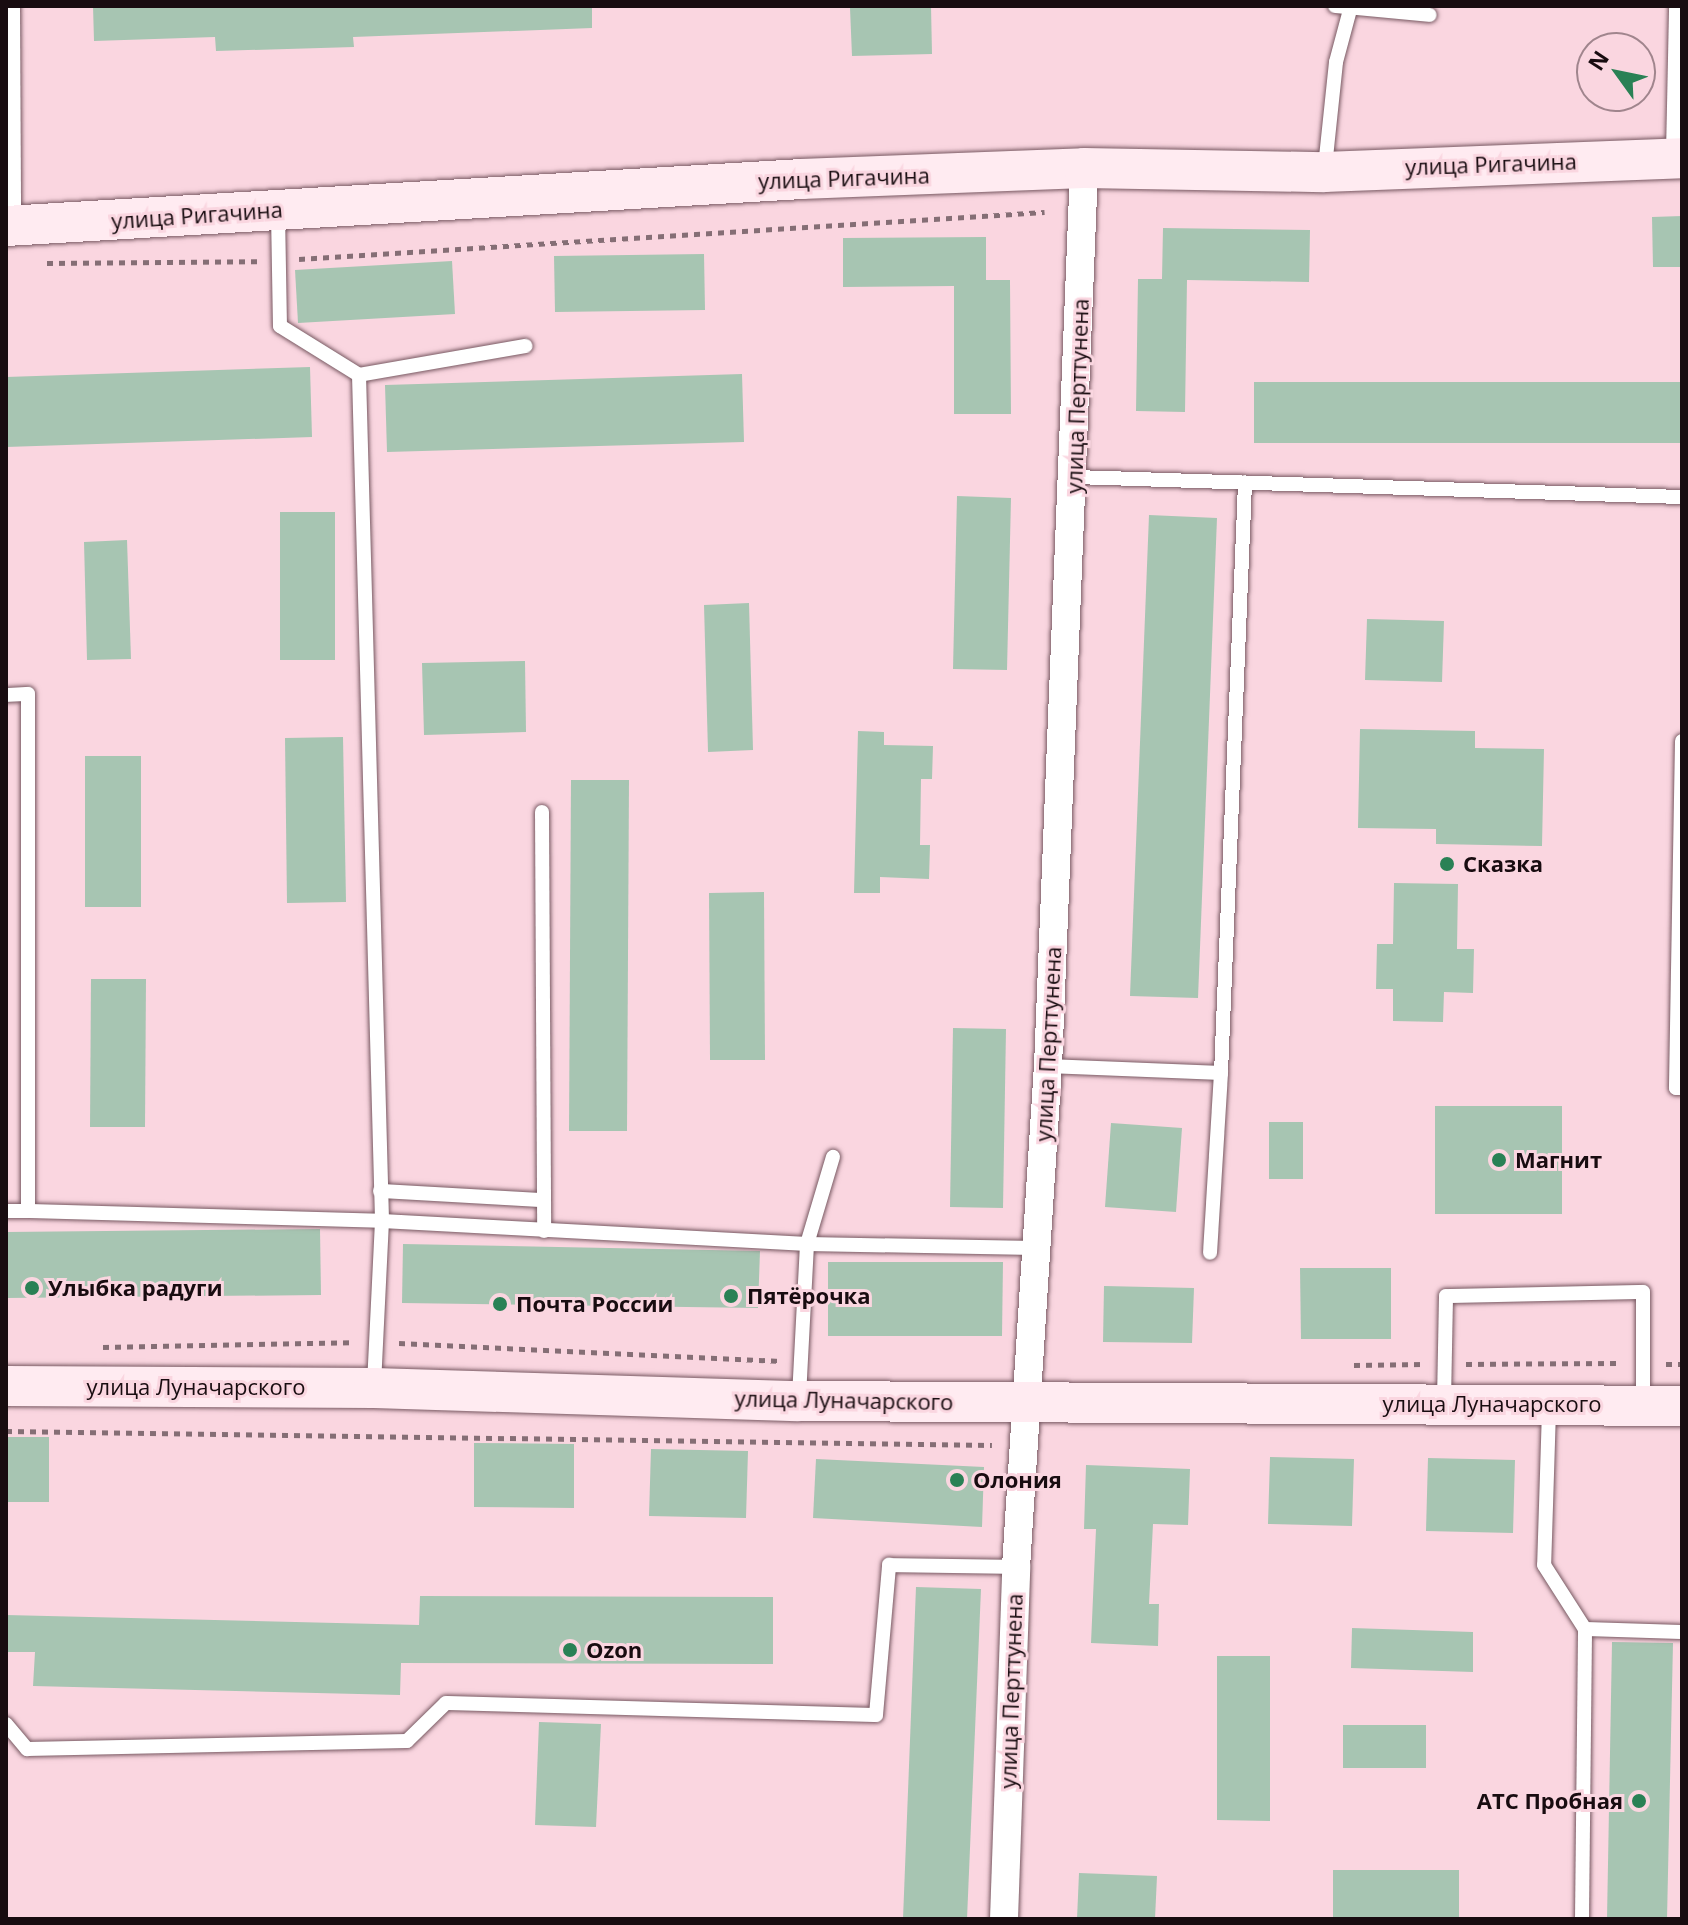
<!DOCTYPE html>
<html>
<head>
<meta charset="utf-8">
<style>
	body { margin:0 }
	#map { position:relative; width:1688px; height:1925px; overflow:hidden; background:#fad6e0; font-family:"Open Sans",sans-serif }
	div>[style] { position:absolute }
	.building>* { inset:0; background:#a7c5b2 }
	.path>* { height:5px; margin-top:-2.5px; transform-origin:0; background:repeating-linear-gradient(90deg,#856e75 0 6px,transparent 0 12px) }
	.roads { filter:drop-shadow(0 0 2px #785962) drop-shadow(0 0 2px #785962) }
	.lane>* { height:14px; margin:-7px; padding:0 7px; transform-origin:7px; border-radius:7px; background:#fff }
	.street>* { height:28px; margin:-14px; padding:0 14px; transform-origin:14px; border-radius:14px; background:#fff }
	.secondary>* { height:40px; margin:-20px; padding:0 20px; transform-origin:20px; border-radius:20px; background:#ffebf1 }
	.dots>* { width:22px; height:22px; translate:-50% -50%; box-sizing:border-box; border:4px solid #fad6e0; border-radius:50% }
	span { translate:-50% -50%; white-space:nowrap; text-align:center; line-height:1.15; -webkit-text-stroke:6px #fad6e0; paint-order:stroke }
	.street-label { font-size:22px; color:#180c10 }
	.poi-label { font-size:22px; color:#180c10; font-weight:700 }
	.left { translate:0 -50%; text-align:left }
	.right { translate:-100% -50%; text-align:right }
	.frame { position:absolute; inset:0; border:8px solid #180c10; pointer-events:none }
	.north { position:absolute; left:1576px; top:32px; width:80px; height:80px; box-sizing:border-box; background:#fad6e0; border:2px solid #a0858d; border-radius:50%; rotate:303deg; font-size:22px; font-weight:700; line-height:32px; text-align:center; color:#180c10 }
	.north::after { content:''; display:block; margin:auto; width:28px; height:36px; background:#2a8155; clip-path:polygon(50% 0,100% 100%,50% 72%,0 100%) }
</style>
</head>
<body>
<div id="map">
	<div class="building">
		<i style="clip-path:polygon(93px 6px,592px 6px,592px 28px,353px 37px,354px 47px,216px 51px,215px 37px,94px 41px)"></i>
		<i style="clip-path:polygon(931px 6px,932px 54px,852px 56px,850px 8px)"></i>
		<i style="clip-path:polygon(1682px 216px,1682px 267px,1653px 267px,1652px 217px)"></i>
		<i style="clip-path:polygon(1163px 228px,1310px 230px,1309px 282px,1187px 280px,1185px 412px,1136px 411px,1138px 279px,1162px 279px)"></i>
		<i style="clip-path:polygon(986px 237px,986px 280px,1010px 280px,1011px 414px,954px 414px,954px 286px,843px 287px,843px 238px)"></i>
		<i style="clip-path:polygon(704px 254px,705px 310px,555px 312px,554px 256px)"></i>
		<i style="clip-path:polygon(452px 261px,455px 314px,298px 323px,295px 270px)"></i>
		<i style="clip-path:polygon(310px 367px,312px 437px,6px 447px,6px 377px)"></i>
		<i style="clip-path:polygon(742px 374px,744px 442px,387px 452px,385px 385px)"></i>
		<i style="clip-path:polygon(1254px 382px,1682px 382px,1682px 443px,1254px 443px)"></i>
		<i style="clip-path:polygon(957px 496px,1011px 498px,1007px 670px,953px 669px)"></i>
		<i style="clip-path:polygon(280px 512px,335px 512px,335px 660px,280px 660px)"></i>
		<i style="clip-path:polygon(1149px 515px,1217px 518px,1198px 998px,1130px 996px)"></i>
		<i style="clip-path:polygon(127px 540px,131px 659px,87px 660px,84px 542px)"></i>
		<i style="clip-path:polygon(749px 603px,753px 750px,708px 752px,704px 605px)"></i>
		<i style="clip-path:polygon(1367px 619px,1444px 621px,1442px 682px,1365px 680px)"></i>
		<i style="clip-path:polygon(525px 661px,526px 732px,424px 735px,422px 663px)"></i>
		<i style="clip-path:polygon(1360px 729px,1475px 731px,1475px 748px,1544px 749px,1542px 846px,1436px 844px,1436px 829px,1358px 828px)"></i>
		<i style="clip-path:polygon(858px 731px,884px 732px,884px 745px,933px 746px,932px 779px,921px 779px,920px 845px,930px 845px,929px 879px,880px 877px,880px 893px,854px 893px)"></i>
		<i style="clip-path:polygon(343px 737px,346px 902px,287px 903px,285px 738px)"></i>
		<i style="clip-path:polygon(85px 756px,141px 756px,141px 907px,85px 907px)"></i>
		<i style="clip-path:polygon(571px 780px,629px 780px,627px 1131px,569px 1131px)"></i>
		<i style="clip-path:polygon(1394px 883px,1458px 884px,1457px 949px,1474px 949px,1473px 993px,1444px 992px,1443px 1022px,1393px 1021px,1393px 989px,1376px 989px,1377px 944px,1393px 944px)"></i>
		<i style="clip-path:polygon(764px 892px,765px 1060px,710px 1060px,709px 893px)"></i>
		<i style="clip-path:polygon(91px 979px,146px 979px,145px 1127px,90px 1127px)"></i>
		<i style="clip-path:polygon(953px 1028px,1006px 1029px,1003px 1208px,950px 1207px)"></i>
		<i style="clip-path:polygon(1435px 1106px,1562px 1106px,1562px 1214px,1435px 1214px)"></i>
		<i style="clip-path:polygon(1269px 1122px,1303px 1122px,1303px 1179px,1269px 1179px)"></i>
		<i style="clip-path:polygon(1111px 1123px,1182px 1128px,1176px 1212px,1105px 1207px)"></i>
		<i style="clip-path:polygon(320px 1229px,321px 1295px,6px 1298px,6px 1232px)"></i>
		<i style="clip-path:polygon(403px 1244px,760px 1251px,758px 1308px,402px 1303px)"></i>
		<i style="clip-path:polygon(828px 1262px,1003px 1262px,1002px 1336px,828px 1336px)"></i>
		<i style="clip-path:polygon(1300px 1268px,1391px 1268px,1391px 1339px,1301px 1339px)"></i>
		<i style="clip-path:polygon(1104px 1286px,1194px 1288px,1192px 1343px,1103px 1342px)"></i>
		<i style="clip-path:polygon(6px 1437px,49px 1437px,49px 1502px,6px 1502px)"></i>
		<i style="clip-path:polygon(474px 1443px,574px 1444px,574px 1508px,474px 1507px)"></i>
		<i style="clip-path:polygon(651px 1449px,748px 1451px,746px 1518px,649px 1516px)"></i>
		<i style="clip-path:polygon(1270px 1457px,1354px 1459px,1352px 1526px,1268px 1524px)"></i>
		<i style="clip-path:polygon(1428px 1458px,1515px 1460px,1513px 1533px,1426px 1531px)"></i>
		<i style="clip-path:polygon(816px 1459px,984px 1467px,982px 1527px,813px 1518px)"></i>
		<i style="clip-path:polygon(1086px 1465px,1190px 1469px,1188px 1525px,1153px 1524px,1149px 1604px,1159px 1604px,1158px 1646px,1091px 1643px,1096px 1529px,1084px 1529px)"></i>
		<i style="clip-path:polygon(916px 1587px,981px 1589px,967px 1919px,903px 1919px)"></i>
		<i style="clip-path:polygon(420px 1596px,773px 1597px,773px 1664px,401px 1663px,400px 1695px,33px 1686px,35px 1652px,6px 1652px,6px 1615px,419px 1625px)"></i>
		<i style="clip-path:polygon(1352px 1628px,1473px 1632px,1473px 1672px,1351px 1668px)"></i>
		<i style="clip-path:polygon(1612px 1642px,1673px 1643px,1667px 1919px,1607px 1919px)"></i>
		<i style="clip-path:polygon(1217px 1656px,1270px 1656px,1270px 1821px,1217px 1820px)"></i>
		<i style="clip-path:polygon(539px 1722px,601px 1724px,596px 1827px,535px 1825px)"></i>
		<i style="clip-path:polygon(1343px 1725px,1426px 1725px,1426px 1768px,1343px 1768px)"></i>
		<i style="clip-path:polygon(1333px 1870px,1459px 1870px,1459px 1919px,1333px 1918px)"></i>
		<i style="clip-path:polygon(1079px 1873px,1157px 1876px,1155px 1919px,1077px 1919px)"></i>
	</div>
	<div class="path">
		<i style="left:299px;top:259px;width:747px;rotate:-3.61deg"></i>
		<i style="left:47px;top:263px;width:210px;rotate:-0.5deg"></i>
		<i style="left:399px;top:1343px;width:382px;rotate:2.7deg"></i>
		<i style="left:103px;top:1347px;width:250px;rotate:-1.1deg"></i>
		<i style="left:1466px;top:1364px;width:154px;rotate:-0.4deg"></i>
		<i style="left:1666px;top:1364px;width:16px"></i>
		<i style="left:1354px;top:1365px;width:70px;rotate:-0.8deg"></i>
		<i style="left:6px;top:1431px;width:986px;rotate:0.81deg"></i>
	</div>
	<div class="roads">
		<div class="lane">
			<i style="left:13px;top:6px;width:215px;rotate:89.7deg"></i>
			<i style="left:1335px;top:6px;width:95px;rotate:5.4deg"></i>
			<i style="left:1673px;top:154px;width:148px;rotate:-88.8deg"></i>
			<i style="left:1325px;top:167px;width:106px;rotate:-84deg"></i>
			<i style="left:1336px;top:62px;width:58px;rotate:-75deg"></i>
			<i style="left:278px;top:213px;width:113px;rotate:89deg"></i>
			<i style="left:280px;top:326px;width:93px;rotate:31.8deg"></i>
			<i style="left:359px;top:375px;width:846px;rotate:88.44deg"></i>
			<i style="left:382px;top:1221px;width:163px;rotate:92.8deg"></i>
			<i style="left:359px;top:375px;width:169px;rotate:-9.9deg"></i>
			<i style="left:1075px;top:477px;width:607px;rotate:1.89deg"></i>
			<i style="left:6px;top:695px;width:22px;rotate:-3deg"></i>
			<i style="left:28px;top:694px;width:517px;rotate:90deg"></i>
			<i style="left:28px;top:1211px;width:22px;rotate:180deg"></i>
			<i style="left:1682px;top:741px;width:347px;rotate:91deg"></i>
			<i style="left:1676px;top:1088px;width:6px"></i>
			<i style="left:542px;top:812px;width:419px;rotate:89.7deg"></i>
			<i style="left:1048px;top:1066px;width:173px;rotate:2.3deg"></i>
			<i style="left:1221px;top:1073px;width:180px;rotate:93.5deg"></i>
			<i style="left:1221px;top:1073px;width:591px;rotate:-87.67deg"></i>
			<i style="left:380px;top:1191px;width:162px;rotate:3.2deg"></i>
			<i style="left:28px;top:1211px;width:354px;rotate:1.6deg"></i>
			<i style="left:382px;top:1221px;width:426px;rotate:3.1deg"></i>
			<i style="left:807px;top:1244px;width:228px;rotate:1deg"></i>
			<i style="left:799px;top:1397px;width:153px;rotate:-87deg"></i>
			<i style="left:807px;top:1244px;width:91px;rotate:-73.4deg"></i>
			<i style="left:1444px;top:1401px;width:105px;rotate:-88.9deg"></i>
			<i style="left:1446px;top:1296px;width:197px;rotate:-1.2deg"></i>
			<i style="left:1643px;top:1292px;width:113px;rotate:90deg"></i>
			<i style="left:1549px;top:1410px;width:155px;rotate:91.8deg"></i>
			<i style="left:1544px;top:1565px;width:76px;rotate:57.4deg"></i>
			<i style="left:6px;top:1724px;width:33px;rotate:50deg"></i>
			<i style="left:27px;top:1749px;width:380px;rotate:-1.2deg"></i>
			<i style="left:407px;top:1741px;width:54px;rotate:-44.3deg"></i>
			<i style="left:446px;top:1703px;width:430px;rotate:1.6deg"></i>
			<i style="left:876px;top:1715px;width:151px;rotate:-85deg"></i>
			<i style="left:889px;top:1565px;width:127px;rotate:0.9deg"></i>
			<i style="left:1582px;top:1919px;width:290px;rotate:-89.4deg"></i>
			<i style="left:1585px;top:1629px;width:97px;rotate:1.8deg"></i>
		</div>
		<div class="street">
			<i style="left:1004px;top:1919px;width:352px;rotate:-88deg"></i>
			<i style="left:1016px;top:1567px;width:502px;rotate:-86.35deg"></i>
			<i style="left:1048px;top:1066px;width:899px;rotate:-87.7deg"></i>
		</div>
		<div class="secondary">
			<i style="left:6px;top:226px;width:796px;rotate:-3.38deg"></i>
			<i style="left:801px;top:179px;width:283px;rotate:-2.2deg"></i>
			<i style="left:1084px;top:168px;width:240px;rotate:1deg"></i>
			<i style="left:1324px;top:172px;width:358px;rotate:-2.2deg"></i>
			<i style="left:6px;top:1386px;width:368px;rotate:0.3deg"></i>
			<i style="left:374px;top:1388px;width:424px;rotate:1.8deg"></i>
			<i style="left:798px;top:1401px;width:884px;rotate:0.32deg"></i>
		</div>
	</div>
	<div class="dots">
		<i style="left:1447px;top:864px;background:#2a8155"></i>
		<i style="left:1499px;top:1160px;background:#2a8155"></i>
		<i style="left:32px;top:1288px;background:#2a8155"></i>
		<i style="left:731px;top:1296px;background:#2a8155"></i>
		<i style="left:500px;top:1304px;background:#2a8155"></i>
		<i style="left:957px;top:1480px;background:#2a8155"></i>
		<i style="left:570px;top:1650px;background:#2a8155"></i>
		<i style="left:1639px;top:1801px;background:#2a8155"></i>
	</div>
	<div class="street-label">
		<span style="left:1491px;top:164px;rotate:-2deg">улица Ригачина</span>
		<span style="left:844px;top:178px;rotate:-2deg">улица Ригачина</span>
		<span style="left:197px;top:215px;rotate:-4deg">улица Ригачина</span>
		<span style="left:1077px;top:396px;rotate:-88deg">улица Перттунена</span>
		<span style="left:1048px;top:1044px;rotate:-87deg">улица Перттунена</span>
		<span style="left:196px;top:1387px">улица Луначарского</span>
		<span style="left:844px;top:1400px;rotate:1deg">улица Луначарского</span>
		<span style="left:1492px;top:1404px">улица Луначарского</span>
		<span style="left:1011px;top:1691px;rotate:-88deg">улица Перттунена</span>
	</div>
	<div class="poi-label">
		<span class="left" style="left:1463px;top:864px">Сказка</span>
		<span class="left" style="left:1515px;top:1160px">Магнит</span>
		<span class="left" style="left:48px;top:1288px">Улыбка радуги</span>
		<span class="left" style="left:747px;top:1296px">Пятёрочка</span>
		<span class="left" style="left:516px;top:1304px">Почта России</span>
		<span class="left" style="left:973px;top:1480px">Олония</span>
		<span class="left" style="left:586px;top:1650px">Ozon</span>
		<span class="right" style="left:1623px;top:1801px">АТС Пробная</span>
	</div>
	<div class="frame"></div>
	<div class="north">N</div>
</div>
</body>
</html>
